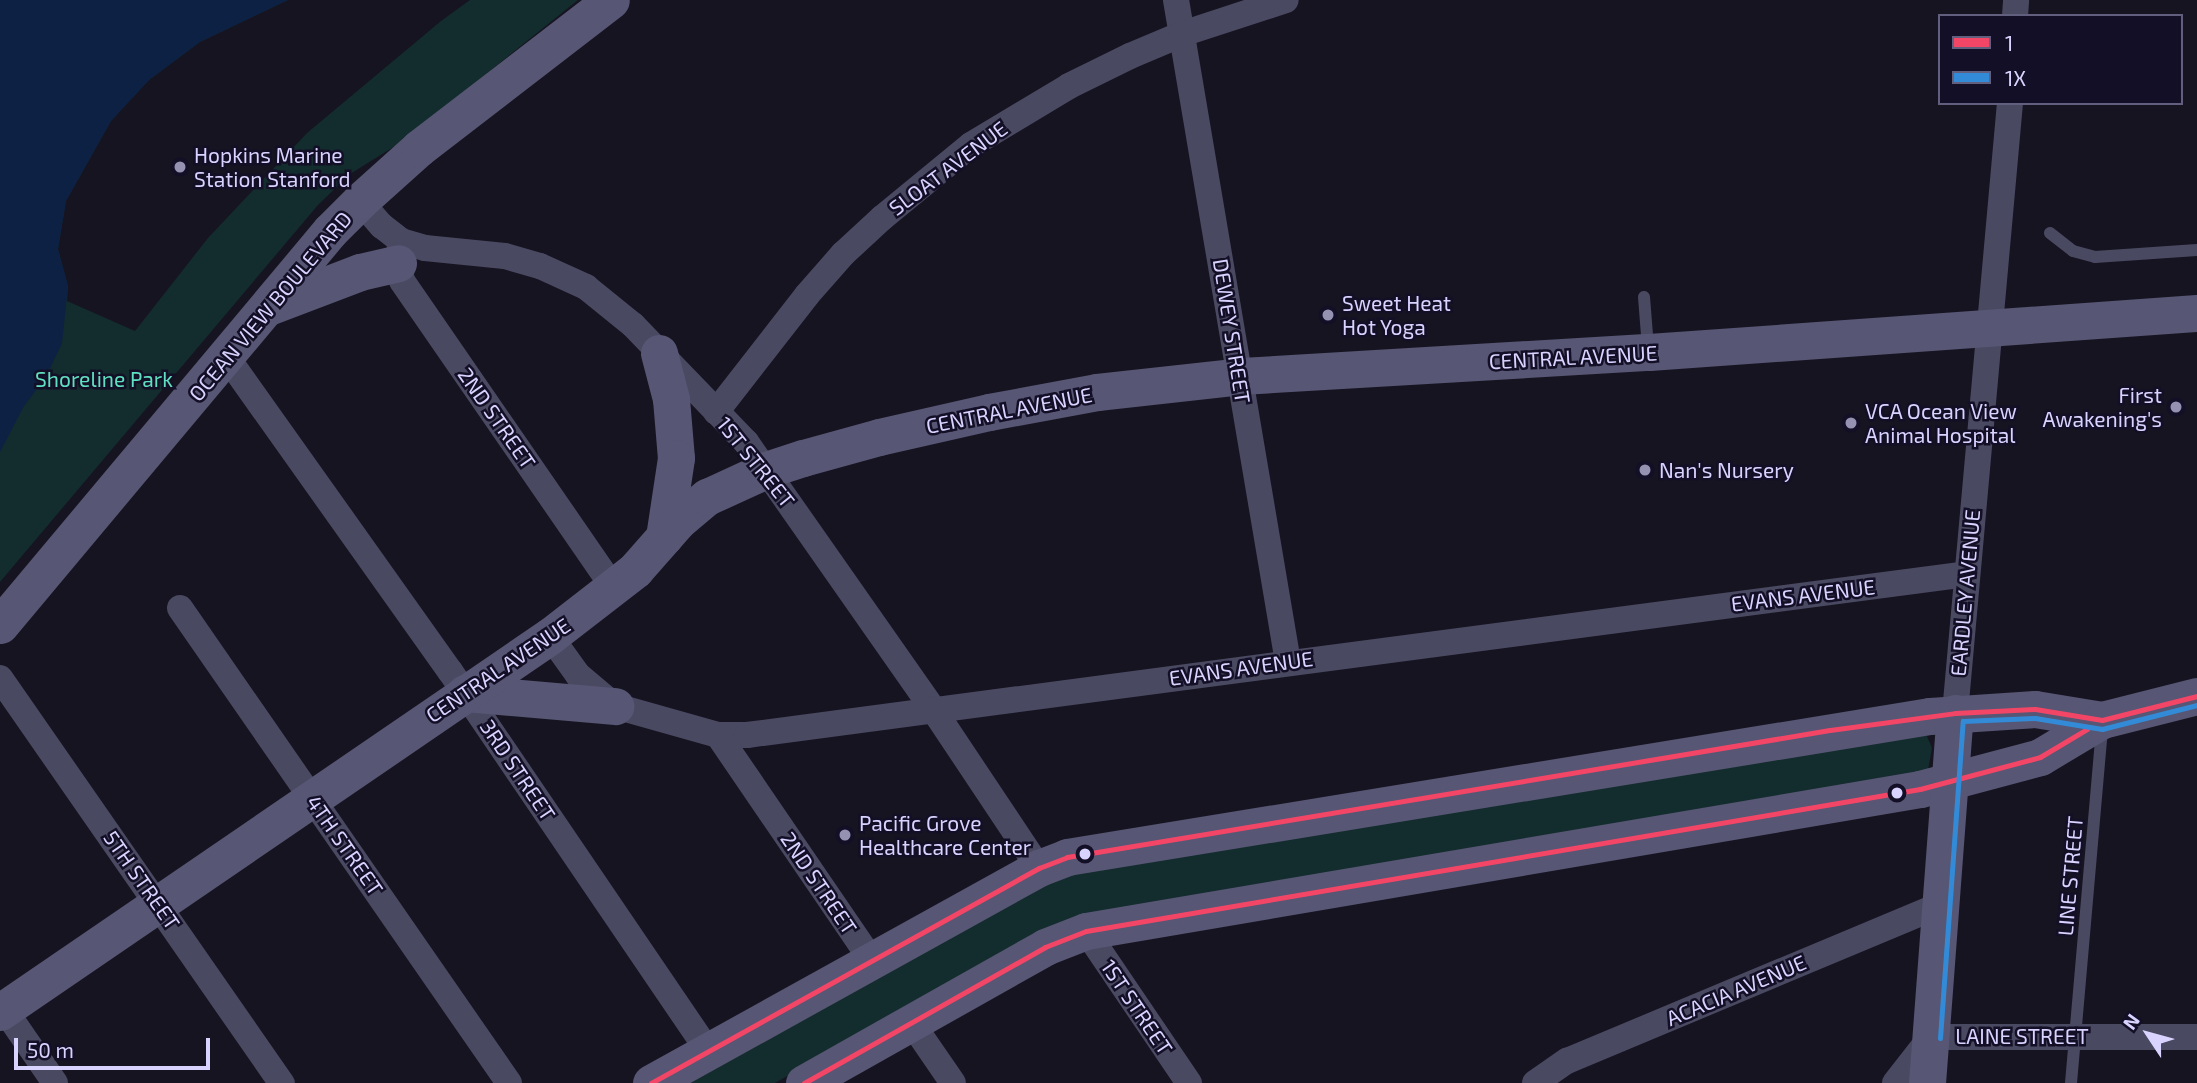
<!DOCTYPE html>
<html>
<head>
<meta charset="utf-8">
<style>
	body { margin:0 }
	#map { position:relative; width:2197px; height:1083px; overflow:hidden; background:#161421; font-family:"Exo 2",sans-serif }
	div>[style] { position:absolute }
	.green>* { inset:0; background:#132c2d }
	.water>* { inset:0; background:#0d2144 }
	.lane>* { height:12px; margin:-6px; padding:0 6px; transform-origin:6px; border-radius:6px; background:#4a4962 }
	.street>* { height:26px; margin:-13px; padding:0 13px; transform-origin:13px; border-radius:13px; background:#4a4962 }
	.secondary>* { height:37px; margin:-18.5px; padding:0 18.5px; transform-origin:18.5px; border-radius:18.5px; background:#575674 }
	.bus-1>* { height:5px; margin:-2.5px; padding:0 2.5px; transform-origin:2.5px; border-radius:2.5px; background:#f34667 }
	.bus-2>* { height:5px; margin:-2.5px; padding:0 2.5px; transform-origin:2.5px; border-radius:2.5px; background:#338bd7 }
	.dots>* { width:19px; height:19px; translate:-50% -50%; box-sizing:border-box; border:4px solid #130f26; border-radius:50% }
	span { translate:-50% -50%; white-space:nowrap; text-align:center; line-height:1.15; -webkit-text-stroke:5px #130f26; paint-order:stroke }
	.poi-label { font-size:21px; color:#d9d4ff }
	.left { translate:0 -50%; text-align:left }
	.right { translate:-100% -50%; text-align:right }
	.street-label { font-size:21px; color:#d9d4ff }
	.park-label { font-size:21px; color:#5fe0c0 }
	.legend { position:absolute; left:1938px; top:14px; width:245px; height:91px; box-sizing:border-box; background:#130f26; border:2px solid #625e7d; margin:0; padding:9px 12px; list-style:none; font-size:21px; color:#d9d4ff }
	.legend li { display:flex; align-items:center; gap:14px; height:35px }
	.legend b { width:35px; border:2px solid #625e7d }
	.north { position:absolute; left:2113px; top:999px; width:70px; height:70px; -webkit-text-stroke:5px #130f26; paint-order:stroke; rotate:306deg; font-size:19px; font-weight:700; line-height:28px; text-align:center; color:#d9d4ff }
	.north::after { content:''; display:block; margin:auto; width:24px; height:32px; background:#d9d4ff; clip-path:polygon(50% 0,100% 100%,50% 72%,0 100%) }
	.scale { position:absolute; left:14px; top:1038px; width:196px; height:32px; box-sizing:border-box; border:4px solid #d9d4ff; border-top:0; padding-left:9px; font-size:21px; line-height:24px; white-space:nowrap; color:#d9d4ff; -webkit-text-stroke:5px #130f26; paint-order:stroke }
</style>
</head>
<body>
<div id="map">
	<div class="green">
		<i style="clip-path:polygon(0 0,288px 0,200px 42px,149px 80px,111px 121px,66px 201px,58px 249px,68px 286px,67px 301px,135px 331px,208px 238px,307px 133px,441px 21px,470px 0,578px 0,400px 143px,350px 174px,318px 205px,0 582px)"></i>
		<i style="clip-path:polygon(1926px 734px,1932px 748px,1928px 770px,1049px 929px,775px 1083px,678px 1083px,1066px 872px)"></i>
	</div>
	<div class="water">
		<i style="clip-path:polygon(0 0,288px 0,200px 42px,149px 80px,111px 121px,66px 201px,58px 249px,68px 286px,62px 343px,46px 377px,24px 406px,0 452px)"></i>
	</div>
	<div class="lane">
		<i style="left:2050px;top:233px;width:29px;rotate:38deg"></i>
		<i style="left:2073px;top:251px;width:23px;rotate:15deg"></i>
		<i style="left:2095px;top:257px;width:102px;rotate:-3.9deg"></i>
		<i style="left:1644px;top:297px;width:51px;rotate:85.5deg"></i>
		<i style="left:2071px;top:1083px;width:356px;rotate:-85deg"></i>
	</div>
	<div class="street">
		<i style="left:1176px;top:0;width:671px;rotate:80.4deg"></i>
		<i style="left:2015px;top:16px;width:16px;rotate:-86deg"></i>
		<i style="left:360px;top:201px;width:33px;rotate:49deg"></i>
		<i style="left:382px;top:226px;width:24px;rotate:38deg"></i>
		<i style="left:401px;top:241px;width:25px;rotate:16deg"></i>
		<i style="left:425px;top:248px;width:80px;rotate:5.7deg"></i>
		<i style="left:505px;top:256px;width:36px;rotate:16deg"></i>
		<i style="left:540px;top:266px;width:51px;rotate:24.5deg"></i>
		<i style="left:586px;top:287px;width:60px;rotate:39deg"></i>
		<i style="left:633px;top:325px;width:163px;rotate:46deg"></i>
		<i style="left:746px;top:442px;width:326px;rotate:55deg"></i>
		<i style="left:933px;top:709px;width:191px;rotate:56.3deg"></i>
		<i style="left:400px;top:246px;width:17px;rotate:97deg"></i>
		<i style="left:398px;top:263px;width:18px;rotate:77deg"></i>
		<i style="left:402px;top:281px;width:373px;rotate:55.4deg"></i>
		<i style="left:226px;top:356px;width:387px;rotate:54.6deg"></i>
		<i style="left:450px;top:671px;width:458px;rotate:55.8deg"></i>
		<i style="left:716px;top:412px;width:148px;rotate:-52.1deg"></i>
		<i style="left:807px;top:295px;width:55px;rotate:-48.7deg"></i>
		<i style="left:843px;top:254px;width:53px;rotate:-42.7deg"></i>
		<i style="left:882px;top:218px;width:115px;rotate:-39.4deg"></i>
		<i style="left:971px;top:145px;width:114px;rotate:-31deg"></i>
		<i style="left:1069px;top:86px;width:68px;rotate:-26.2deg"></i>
		<i style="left:1130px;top:56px;width:56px;rotate:-22.9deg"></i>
		<i style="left:1182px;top:34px;width:109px;rotate:-18.1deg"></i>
		<i style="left:180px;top:608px;width:578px;rotate:55.29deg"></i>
		<i style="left:550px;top:636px;width:48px;rotate:54.3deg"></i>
		<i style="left:578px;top:675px;width:48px;rotate:40deg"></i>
		<i style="left:615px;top:706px;width:107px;rotate:15.7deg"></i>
		<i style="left:718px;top:735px;width:29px"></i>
		<i style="left:747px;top:735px;width:1230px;rotate:-7.52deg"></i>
		<i style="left:0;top:678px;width:494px;rotate:55.2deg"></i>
		<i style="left:1955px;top:713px;width:612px;rotate:-84.85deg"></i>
		<i style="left:718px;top:735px;width:275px;rotate:55.7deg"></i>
		<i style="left:1086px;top:931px;width:184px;rotate:55.9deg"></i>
		<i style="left:4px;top:1009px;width:90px;rotate:55.4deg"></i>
		<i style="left:911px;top:1022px;width:74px;rotate:55.5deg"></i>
		<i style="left:1535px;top:1083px;width:39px;rotate:-35deg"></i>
		<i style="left:1567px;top:1061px;width:407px;rotate:-22.7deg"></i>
		<i style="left:1895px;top:1083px;width:58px;rotate:-52deg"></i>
		<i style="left:1931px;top:1037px;width:266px"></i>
	</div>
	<div class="secondary">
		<i style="left:271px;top:306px;width:95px;rotate:-20.9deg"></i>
		<i style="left:360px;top:272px;width:39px;rotate:-13deg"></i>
		<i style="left:659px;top:353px;width:48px;rotate:75.4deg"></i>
		<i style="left:671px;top:399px;width:59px;rotate:85.2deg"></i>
		<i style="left:676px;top:458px;width:80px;rotate:98.6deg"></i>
		<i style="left:0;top:625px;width:514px;rotate:-50.05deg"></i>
		<i style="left:330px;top:231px;width:42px;rotate:-45deg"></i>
		<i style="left:360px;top:201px;width:79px;rotate:-41.9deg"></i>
		<i style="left:419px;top:148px;width:242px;rotate:-37.6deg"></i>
		<i style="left:465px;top:693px;width:151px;rotate:5deg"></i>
		<i style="left:0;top:1012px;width:666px;rotate:-34.36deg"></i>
		<i style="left:550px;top:636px;width:108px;rotate:-37.8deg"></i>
		<i style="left:635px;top:570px;width:65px;rotate:-48.7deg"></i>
		<i style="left:678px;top:521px;width:38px;rotate:-40deg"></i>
		<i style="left:707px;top:497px;width:65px;rotate:-24.6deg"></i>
		<i style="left:766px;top:470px;width:39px;rotate:-18deg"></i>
		<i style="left:803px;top:458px;width:79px;rotate:-15.4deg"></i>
		<i style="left:879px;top:437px;width:113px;rotate:-12.8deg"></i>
		<i style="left:989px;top:412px;width:110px;rotate:-10.5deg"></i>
		<i style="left:1097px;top:392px;width:145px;rotate:-6.3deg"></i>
		<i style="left:1241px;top:376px;width:409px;rotate:-3.4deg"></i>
		<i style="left:1649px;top:352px;width:549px;rotate:-4.07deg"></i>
		<i style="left:651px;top:1083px;width:444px;rotate:-29deg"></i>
		<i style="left:1039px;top:868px;width:30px;rotate:-21deg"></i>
		<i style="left:1067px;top:857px;width:874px;rotate:-9.28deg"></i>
		<i style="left:1930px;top:716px;width:105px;rotate:-3.8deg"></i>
		<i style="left:2035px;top:709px;width:68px;rotate:9.3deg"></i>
		<i style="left:804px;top:1083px;width:277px;rotate:-29.4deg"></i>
		<i style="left:1045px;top:947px;width:44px;rotate:-21.3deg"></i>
		<i style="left:1086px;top:931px;width:846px;rotate:-9.66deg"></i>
		<i style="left:1920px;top:789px;width:124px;rotate:-14.9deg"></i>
		<i style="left:2040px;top:757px;width:72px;rotate:-30.8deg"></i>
		<i style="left:2102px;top:720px;width:98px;rotate:-14.2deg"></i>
		<i style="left:1927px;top:1083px;width:371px;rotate:-85.7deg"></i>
	</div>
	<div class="bus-1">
		<i style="left:651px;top:1083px;width:444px;rotate:-29deg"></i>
		<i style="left:1039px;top:868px;width:30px;rotate:-21deg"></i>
		<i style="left:1067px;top:857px;width:773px;rotate:-9.45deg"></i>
		<i style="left:1830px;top:730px;width:126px;rotate:-7.7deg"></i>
		<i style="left:1955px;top:713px;width:80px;rotate:-2.9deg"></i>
		<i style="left:2035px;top:709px;width:68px;rotate:9.3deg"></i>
		<i style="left:2102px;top:720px;width:98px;rotate:-14.2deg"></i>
		<i style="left:804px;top:1083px;width:277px;rotate:-29.4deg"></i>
		<i style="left:1045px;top:947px;width:44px;rotate:-21.3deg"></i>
		<i style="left:1086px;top:931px;width:846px;rotate:-9.66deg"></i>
		<i style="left:1920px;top:789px;width:124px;rotate:-14.9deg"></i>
		<i style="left:2040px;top:757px;width:55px;rotate:-30.8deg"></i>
	</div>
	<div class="bus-2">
		<i style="left:1940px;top:1038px;width:318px;rotate:-85.9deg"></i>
		<i style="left:1963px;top:721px;width:72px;rotate:-2.4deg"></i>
		<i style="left:2035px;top:718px;width:68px;rotate:9.3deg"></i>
		<i style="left:2102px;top:729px;width:98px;rotate:-14.2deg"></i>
	</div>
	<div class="dots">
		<i style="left:180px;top:167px;background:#9591b1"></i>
		<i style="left:1328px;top:315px;background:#9591b1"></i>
		<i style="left:2176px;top:407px;background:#9591b1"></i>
		<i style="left:1851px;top:423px;background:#9591b1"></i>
		<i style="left:1645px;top:470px;background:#9591b1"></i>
		<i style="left:1897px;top:793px;background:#d9d4ff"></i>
		<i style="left:845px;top:835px;background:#9591b1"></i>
		<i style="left:1085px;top:854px;background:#d9d4ff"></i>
	</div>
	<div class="poi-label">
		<span class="left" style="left:194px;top:167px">Hopkins Marine<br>Station Stanford</span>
		<span class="left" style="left:1342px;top:315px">Sweet Heat<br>Hot Yoga</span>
		<span class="right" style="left:2162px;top:407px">First<br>Awakening's</span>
		<span class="left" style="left:1865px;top:423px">VCA Ocean View<br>Animal Hospital</span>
		<span class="left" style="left:1659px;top:470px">Nan's Nursery</span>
		<span class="left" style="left:859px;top:835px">Pacific Grove<br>Healthcare Center</span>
	</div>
	<div class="street-label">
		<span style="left:948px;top:168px;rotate:-37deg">SLOAT AVENUE</span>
		<span style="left:270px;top:306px;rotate:-50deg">OCEAN VIEW BOULEVARD</span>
		<span style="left:1232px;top:331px;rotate:81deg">DEWEY STREET</span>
		<span style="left:1573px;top:357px;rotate:-3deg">CENTRAL AVENUE</span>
		<span style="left:1009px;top:410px;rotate:-11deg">CENTRAL AVENUE</span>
		<span style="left:497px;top:418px;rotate:55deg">2ND STREET</span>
		<span style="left:756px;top:462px;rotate:51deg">1ST STREET</span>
		<span style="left:1965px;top:593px;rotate:-85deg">EARDLEY AVENUE</span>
		<span style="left:1803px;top:595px;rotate:-7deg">EVANS AVENUE</span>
		<span style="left:1241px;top:668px;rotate:-8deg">EVANS AVENUE</span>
		<span style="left:498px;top:670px;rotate:-34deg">CENTRAL AVENUE</span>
		<span style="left:518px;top:770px;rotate:56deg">3RD STREET</span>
		<span style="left:345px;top:845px;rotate:55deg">4TH STREET</span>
		<span style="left:2070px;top:876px;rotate:-85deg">LINE STREET</span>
		<span style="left:142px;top:880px;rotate:55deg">5TH STREET</span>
		<span style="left:819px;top:883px;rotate:56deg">2ND STREET</span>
		<span style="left:1736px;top:990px;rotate:-23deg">ACACIA AVENUE</span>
		<span style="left:1137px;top:1007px;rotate:56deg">1ST STREET</span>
		<span style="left:2022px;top:1036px">LAINE STREET</span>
	</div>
	<div class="park-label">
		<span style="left:104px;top:379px">Shoreline Park</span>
	</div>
	<ul class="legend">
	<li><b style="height:9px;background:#f34667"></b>1</li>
	<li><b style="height:9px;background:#338bd7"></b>1X</li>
	</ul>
	<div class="north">N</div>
	<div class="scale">50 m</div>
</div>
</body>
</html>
